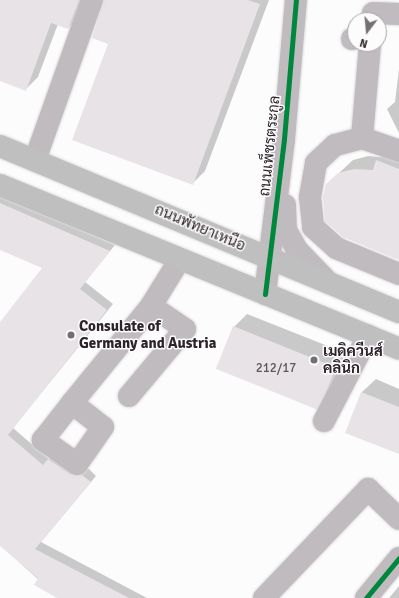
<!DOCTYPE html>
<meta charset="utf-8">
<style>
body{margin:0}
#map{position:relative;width:399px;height:598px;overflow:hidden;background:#fcfcfc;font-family:Signika,Sarabun,sans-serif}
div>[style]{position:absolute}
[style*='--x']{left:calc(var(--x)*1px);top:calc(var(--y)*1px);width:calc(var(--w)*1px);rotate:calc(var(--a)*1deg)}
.shadow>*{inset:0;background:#0003}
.building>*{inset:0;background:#e8e3e7;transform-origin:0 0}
.roads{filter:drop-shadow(0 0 1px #dbd9db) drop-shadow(0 0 1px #dbd9db)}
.minor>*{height:22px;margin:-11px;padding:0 11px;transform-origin:11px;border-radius:11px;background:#bfbbbe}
.major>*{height:22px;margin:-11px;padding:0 11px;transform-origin:11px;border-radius:11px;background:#c0bfc0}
.cycleway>*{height:5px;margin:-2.5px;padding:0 2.5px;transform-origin:2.5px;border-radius:2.5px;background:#00873e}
.dots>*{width:11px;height:11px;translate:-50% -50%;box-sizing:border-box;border:2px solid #fcfcfc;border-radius:50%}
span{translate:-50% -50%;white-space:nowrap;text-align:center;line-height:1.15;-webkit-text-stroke:3px #fcfcfc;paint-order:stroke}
.number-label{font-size:13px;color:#5f565d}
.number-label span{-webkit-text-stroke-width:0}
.street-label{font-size:15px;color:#2d232b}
.poi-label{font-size:15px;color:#2d232b;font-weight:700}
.left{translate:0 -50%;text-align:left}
.north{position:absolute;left:347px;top:12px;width:40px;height:40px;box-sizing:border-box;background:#fcfcfc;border:1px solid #a9a5a8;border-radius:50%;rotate:196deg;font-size:11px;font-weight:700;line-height:16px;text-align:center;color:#2d232b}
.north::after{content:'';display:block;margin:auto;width:14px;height:18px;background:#756f74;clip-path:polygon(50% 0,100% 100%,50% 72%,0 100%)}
</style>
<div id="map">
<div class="shadow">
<div style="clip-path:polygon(0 0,87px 0,81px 15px,68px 28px,58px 24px,38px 77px,25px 90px,0 80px)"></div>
<div style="clip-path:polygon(104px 0,269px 0,205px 171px,192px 184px,109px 44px)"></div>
<div style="clip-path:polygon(399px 69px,399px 133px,387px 109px,395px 102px)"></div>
<div style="clip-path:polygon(390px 147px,399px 151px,399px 259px,327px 184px,353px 160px,368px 156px,380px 157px)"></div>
<div style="clip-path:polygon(0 195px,115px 245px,85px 282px,113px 304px,13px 428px,49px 459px,55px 453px,76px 468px,89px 469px,96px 476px,41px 542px,147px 598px,59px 598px,0 545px,0 324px,43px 268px,0 249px)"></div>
<div style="clip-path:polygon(247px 314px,348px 354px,329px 395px,316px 408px,234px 327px)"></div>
<div style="clip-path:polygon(376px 379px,399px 389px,399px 453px,346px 432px,362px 392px)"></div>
<div style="clip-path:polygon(399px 586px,399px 598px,389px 598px)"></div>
</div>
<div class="building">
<div style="clip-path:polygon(0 0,79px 0,68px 29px,51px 23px,26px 91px,0 81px)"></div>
<div style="clip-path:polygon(104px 0,248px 0,260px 4px,193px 185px,72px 140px,108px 44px,92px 38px)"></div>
<div style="clip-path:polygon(376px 160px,399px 169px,399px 260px,343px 237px,325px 221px,323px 197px,326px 184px,338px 173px,354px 169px,373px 170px)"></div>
<div style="clip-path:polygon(0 203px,110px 251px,80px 289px,107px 310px,8px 435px,43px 465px,48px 459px,70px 474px,82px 475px,91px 482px,35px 549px,129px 598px,57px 598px,34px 585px,38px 578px,0 546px,0 322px,42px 268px,0 250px)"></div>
<div style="left:233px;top:326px;width:111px;height:46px;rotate:22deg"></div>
<div style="clip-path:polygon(361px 392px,399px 407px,399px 454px,345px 433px)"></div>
</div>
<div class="roads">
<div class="minor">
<div style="--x:373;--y:13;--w:26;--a:2"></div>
<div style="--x:352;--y:39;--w:3;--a:-18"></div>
<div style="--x:370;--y:44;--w:94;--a:94.9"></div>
<div style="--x:362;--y:138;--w:39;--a:19"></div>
<div style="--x:362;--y:138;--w:28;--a:165"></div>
<div style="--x:335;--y:145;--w:26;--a:137"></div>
<div style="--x:316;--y:163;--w:35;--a:100"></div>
<div style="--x:310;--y:197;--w:30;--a:84"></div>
<div style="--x:313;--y:227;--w:31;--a:42"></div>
<div style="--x:336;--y:248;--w:68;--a:22.4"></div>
<div style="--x:35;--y:160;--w:170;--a:-70.4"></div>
<div style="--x:285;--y:205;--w:25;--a:88"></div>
<div style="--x:286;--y:230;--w:23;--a:61"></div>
<div style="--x:297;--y:250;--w:45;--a:45.9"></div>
<div style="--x:265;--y:294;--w:156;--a:-83"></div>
<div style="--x:284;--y:139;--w:140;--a:-85.1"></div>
<div style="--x:129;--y:396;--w:87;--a:-50.1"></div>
<div style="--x:185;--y:329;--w:41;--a:-145.9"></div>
<div style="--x:72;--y:403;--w:39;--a:38"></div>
<div style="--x:103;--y:427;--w:45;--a:125.1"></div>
<div style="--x:77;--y:464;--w:42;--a:-144.8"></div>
<div style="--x:43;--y:440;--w:47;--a:-51.9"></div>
<div style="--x:72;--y:403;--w:125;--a:-50.8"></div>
<div style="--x:151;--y:306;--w:55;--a:-58.3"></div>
<div style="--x:324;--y:421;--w:96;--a:-62.6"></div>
<div style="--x:264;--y:598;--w:151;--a:-46.3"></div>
<div style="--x:368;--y:489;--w:43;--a:44.1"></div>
<div style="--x:366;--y:598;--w:52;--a:-50.5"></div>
</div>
<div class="major">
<div style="--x:0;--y:146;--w:432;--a:22.6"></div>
<div style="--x:0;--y:185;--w:431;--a:22.3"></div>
</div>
</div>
<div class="cycleway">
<div style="--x:265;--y:294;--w:156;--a:-83"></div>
<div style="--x:284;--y:139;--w:140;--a:-85.1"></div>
<div style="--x:366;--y:598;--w:52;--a:-50.5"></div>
</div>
<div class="dots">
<div style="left:71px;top:335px;background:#756f74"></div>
<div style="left:314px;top:360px;background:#756f74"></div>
</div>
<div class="number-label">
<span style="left:276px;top:368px">212/17</span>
</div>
<div class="street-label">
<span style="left:270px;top:146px;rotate:-84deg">ถนนเพ็ชรตระกูล</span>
<span style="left:200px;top:228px;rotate:23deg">ถนนพัทยาเหนือ</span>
</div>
<div class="poi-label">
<span class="left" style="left:79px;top:335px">Consulate of<br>Germany and Austria</span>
<span class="left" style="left:323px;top:360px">เมดิควีนส์<br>คลินิก</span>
</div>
<div class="north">N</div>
</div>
